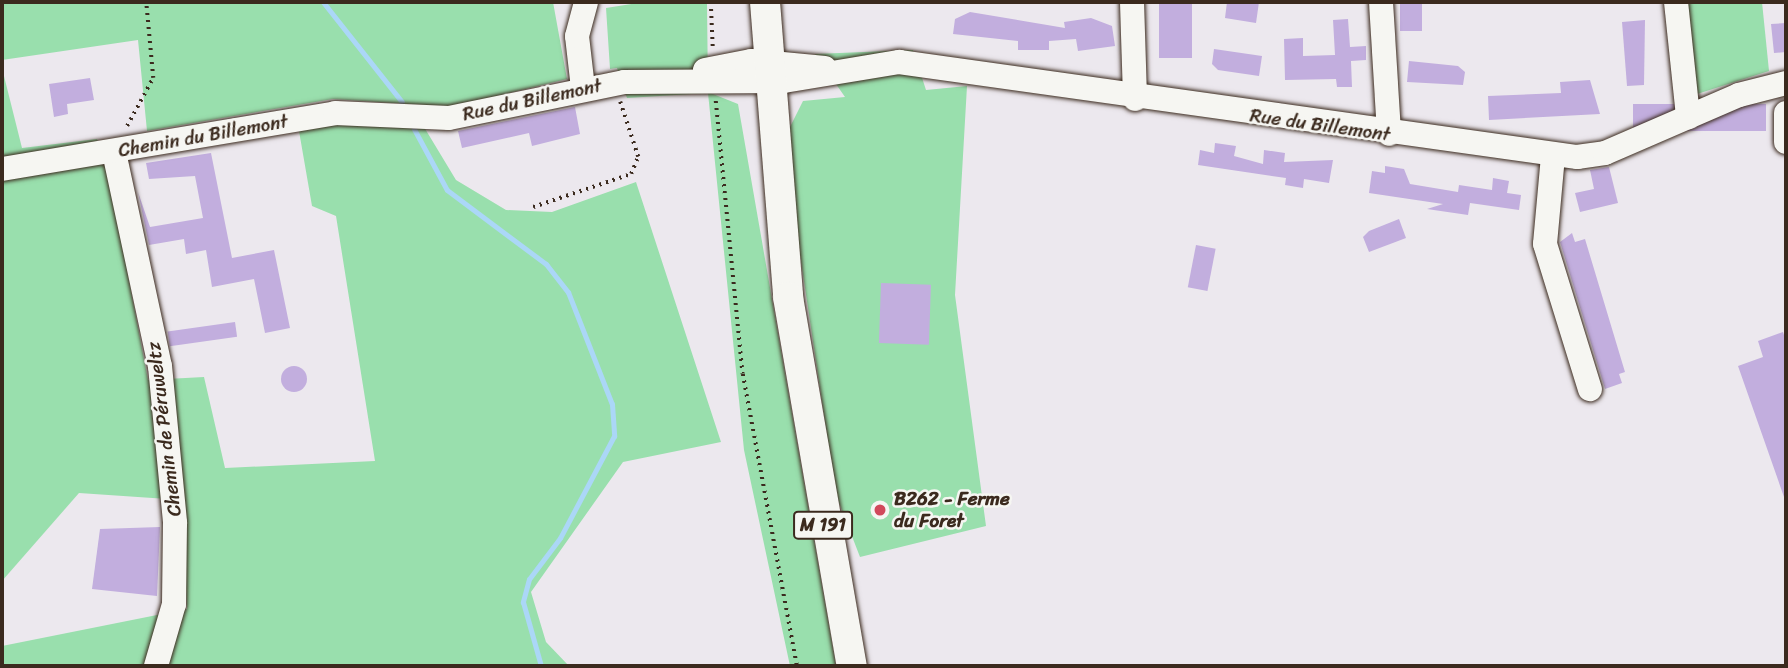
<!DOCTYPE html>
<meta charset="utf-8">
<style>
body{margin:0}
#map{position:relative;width:1788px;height:668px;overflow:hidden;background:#ece8ee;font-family:Sriracha,sans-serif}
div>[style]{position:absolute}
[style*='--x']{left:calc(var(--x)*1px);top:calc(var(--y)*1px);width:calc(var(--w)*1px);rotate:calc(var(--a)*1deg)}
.green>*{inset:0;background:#99dfad}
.stream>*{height:5px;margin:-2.5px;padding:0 2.5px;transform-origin:2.5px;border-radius:2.5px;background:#abd7f7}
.building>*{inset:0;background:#c2aede;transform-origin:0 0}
.round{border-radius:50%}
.path>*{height:3.5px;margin-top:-1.75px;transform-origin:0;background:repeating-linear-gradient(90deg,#3b2a1e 0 2px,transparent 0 7px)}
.roads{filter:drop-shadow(0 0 2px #3b2a1e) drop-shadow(0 0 2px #3b2a1e)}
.minor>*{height:24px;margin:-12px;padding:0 12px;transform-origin:12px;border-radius:12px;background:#f6f6f2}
.major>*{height:30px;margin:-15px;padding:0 15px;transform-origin:15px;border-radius:15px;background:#f6f6f2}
.dots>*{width:19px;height:19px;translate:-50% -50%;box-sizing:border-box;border:4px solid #f6f6f2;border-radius:50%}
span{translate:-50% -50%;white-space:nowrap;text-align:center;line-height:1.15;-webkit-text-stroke:5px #f6f6f2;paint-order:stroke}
.shield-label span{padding:2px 5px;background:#f6f6f2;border:2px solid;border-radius:5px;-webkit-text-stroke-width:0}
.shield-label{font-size:18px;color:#3b2a1e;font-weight:700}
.street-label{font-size:19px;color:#3b2a1e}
.poi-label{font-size:19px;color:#3b2a1e;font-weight:700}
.left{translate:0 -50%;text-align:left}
.frame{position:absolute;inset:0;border:4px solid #3b2a1e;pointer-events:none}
</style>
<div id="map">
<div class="green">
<div style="clip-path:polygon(2px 2px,553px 2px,567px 79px,452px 107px,333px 99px,147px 131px,138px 40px,2px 60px)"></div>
<div style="clip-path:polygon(644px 2px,707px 2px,708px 92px,738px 104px,836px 666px,790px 666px,744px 450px,708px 93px,627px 98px,617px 68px,610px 69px,606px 8px)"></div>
<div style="clip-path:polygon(1684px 2px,1762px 2px,1769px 71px,1694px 95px)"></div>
<div style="clip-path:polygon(913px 50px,926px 90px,967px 86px,955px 295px,986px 526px,860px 557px,836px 495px,783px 141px,803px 101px,845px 97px,815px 54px)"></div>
<div style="clip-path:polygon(2px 68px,22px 148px,97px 139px,107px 165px,148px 380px,204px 377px,225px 468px,375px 461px,336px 216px,312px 206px,299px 131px,340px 119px,424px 127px,456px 180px,506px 210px,552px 212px,636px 182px,721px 442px,623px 462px,531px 592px,546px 642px,569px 666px,2px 666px,2px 646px,187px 609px,182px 500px,79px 493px,2px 581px)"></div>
</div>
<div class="stream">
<div style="--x:323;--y:2;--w:127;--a:51.7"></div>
<div style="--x:414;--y:129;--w:69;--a:61.6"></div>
<div style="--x:447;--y:190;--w:124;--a:36.8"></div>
<div style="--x:546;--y:264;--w:36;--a:52"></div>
<div style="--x:568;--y:292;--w:120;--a:68.6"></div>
<div style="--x:612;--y:404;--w:32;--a:86"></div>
<div style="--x:614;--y:436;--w:115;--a:117.9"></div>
<div style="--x:560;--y:538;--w:51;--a:127.1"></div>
<div style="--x:529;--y:579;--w:24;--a:105"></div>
<div style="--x:523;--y:602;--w:66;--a:74.3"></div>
</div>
<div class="building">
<div style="left:1159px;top:2px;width:33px;height:56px"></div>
<div style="clip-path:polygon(1227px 2px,1259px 2px,1256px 23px,1225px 18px)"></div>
<div style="left:1400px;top:2px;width:22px;height:29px"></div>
<div style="clip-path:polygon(970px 12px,1065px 28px,1064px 22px,1091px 18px,1112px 26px,1115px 46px,1078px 51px,1076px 39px,1049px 41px,1049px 50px,1018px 50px,1018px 41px,953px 34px,955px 19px)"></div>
<div style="clip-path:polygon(1348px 19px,1350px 47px,1366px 46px,1366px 60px,1351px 61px,1352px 87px,1337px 87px,1336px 79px,1285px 80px,1284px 39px,1303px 38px,1303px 56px,1335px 55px,1333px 20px)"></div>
<div style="clip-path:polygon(1645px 20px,1644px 85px,1627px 86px,1622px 22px)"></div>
<div style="clip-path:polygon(1786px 23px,1786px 52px,1774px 53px,1771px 24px)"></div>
<div style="clip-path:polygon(1214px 49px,1262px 56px,1259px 76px,1218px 70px,1212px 64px)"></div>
<div style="clip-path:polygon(1409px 61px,1458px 66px,1465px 72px,1463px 85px,1407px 82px)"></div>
<div style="clip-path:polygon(90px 78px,94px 100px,67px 104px,68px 114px,54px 117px,49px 84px)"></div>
<div style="clip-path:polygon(1590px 80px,1600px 114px,1489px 120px,1488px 96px,1561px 93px,1560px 82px)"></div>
<div style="left:1766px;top:104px;width:27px;height:133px;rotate:90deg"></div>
<div style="clip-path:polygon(575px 107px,580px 134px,532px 146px,529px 133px,462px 148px,458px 131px)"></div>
<div style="clip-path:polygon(1215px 143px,1236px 146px,1234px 156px,1263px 164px,1264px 150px,1285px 153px,1284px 162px,1333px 160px,1329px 183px,1304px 179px,1303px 188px,1285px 185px,1286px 178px,1198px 165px,1200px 150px,1214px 153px)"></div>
<div style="clip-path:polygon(211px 153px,232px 258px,274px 250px,290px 328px,265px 333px,254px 279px,212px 287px,206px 250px,186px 254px,184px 239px,149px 245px,138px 192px,150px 227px,203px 218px,195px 176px,149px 179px,146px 163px)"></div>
<div style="clip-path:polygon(1385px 166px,1404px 169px,1410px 184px,1458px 192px,1459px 185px,1492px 190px,1493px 178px,1509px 181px,1507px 193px,1521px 195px,1519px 210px,1470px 203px,1468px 215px,1427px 209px,1443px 204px,1369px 193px,1372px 171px,1385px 173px)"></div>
<div style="clip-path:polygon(1609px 167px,1618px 203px,1580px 212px,1575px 193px,1594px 189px,1590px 170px)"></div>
<div style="clip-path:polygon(1399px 219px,1406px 238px,1369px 252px,1363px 237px,1369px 231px)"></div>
<div style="clip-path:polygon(1572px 233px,1575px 242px,1585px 239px,1625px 372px,1619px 374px,1622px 383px,1605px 389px,1560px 242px)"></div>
<div style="left:1196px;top:245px;width:20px;height:43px;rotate:11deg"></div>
<div style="left:881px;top:283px;width:50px;height:60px;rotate:2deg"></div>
<div style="left:235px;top:322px;width:15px;height:68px;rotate:82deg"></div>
<div style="clip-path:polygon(1783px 332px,1786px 341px,1784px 497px,1738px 366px,1763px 357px,1758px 341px)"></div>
<div class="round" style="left:281px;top:366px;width:26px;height:26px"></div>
<div style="clip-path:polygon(160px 527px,157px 596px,92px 589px,100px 529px)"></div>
</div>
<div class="path">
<div style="--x:711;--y:2;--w:46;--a:87.5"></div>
<div style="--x:716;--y:101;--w:274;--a:84.4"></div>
<div style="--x:743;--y:374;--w:297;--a:79.5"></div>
<div style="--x:127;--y:126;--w:55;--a:-61.6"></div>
<div style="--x:153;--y:78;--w:76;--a:-95.3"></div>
<div style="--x:533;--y:207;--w:103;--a:-18.6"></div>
<div style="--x:631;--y:174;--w:18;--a:-68"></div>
<div style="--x:638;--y:157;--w:58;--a:-108.1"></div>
</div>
<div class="roads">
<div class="minor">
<div style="--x:1132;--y:2;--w:97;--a:88.2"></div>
<div style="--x:1381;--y:2;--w:132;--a:86.5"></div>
<div style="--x:1676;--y:2;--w:116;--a:84"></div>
<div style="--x:705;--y:70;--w:47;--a:-11.1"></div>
<div style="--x:751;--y:61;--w:74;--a:5.4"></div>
<div style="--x:583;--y:88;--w:52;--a:-96.6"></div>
<div style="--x:577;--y:36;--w:35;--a:-75"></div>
<div style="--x:1786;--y:113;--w:29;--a:90"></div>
<div style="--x:114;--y:152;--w:219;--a:77.9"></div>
<div style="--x:160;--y:366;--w:158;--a:84.5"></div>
<div style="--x:175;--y:523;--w:81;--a:90.7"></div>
<div style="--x:174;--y:604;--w:65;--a:106.2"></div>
<div style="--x:1553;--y:156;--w:88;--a:95.2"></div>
<div style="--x:1545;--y:244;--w:152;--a:72.8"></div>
<div style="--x:2;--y:169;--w:338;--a:-9.5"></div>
<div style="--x:335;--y:113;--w:114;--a:2.5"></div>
<div style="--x:449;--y:118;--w:179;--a:-11.6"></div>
<div style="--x:624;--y:82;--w:160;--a:-0.4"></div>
<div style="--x:784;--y:81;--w:117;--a:-9.4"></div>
<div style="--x:899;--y:62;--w:685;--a:7.98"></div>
<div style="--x:1577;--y:157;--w:28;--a:-8"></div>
<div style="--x:1605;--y:153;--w:146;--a:-23.4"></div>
<div style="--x:1739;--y:95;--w:49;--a:-14.3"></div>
</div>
<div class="major">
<div style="--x:765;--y:2;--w:296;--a:85.5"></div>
<div style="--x:788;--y:297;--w:375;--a:80.2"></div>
</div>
</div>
<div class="dots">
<div style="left:880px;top:510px;background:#d1495b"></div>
</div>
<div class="shield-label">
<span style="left:823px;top:525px">M 191</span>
</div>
<div class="street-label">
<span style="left:532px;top:100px;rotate:-12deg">Rue du Billemont</span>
<span style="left:1320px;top:125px;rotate:8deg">Rue du Billemont</span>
<span style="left:203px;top:136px;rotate:-10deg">Chemin du Billemont</span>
<span style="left:164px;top:429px;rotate:-97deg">Chemin de Péruweltz</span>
</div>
<div class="poi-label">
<span class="left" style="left:894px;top:510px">B262 - Ferme<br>du Foret</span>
</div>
<div class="frame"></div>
</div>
